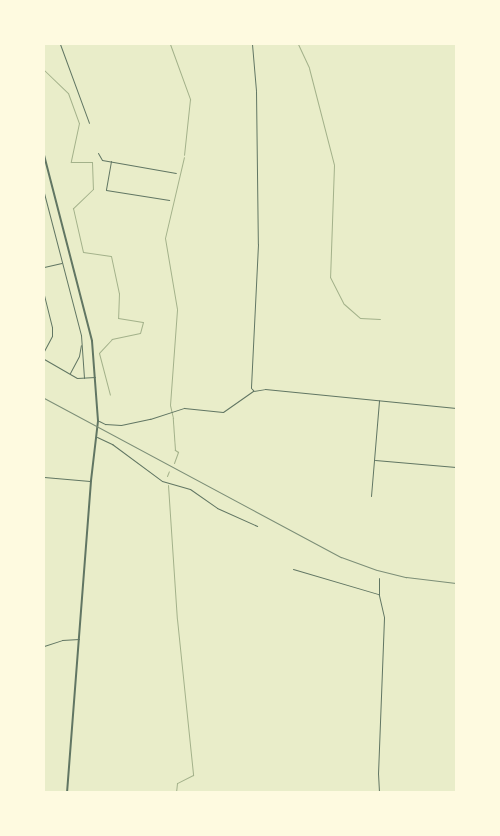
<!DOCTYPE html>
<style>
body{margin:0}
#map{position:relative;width:500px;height:836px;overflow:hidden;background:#e9edc9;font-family:"DM Sans",sans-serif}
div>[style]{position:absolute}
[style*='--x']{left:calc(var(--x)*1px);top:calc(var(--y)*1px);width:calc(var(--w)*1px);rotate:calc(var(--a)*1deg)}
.stream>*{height:1px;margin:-0.5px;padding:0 0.5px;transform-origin:0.5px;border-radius:0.5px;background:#a3b18a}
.minor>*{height:1px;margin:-0.5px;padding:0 0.5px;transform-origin:0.5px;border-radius:0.5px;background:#617663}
.tertiary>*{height:2px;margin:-1px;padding:0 1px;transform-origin:1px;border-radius:1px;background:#617663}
.rail>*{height:1px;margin:-0.5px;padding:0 0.5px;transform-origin:0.5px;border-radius:0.5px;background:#7c8e77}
span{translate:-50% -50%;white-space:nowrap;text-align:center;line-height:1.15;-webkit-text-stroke:5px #fefae0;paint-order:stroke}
.frame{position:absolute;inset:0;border:45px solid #fefae0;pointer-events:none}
</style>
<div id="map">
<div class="stream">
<div style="--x:170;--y:44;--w:59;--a:70"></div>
<div style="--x:190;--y:99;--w:56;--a:96.1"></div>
<div style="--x:298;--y:44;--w:26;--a:65"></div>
<div style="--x:309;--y:68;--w:100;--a:75.5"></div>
<div style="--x:334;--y:165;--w:112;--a:92"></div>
<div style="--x:330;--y:277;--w:30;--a:63"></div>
<div style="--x:344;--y:304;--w:21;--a:41"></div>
<div style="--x:360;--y:318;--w:20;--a:3"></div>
<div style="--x:44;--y:70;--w:33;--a:44"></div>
<div style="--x:68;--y:93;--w:32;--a:70"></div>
<div style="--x:79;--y:123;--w:40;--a:102"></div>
<div style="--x:71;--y:162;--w:21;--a:0"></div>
<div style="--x:92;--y:162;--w:27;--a:88"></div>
<div style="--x:93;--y:189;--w:28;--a:136"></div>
<div style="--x:73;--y:208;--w:45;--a:77.2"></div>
<div style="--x:83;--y:252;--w:28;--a:8"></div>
<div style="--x:111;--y:256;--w:38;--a:78"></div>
<div style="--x:119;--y:293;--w:25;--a:92"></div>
<div style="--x:118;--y:318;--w:25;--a:9"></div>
<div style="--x:143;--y:322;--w:11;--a:105"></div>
<div style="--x:140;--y:333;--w:29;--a:168"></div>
<div style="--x:112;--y:339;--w:19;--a:133"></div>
<div style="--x:99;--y:353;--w:43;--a:75.3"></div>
<div style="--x:174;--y:463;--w:12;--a:-70"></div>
<div style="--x:178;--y:452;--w:4;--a:-146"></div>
<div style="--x:175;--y:450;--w:32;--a:-94"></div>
<div style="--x:173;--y:418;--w:13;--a:-103"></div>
<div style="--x:170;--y:405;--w:96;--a:-85.8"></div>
<div style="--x:177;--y:309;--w:72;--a:-99.6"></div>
<div style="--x:165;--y:238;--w:83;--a:-76.8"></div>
<div style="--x:167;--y:476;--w:5;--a:-68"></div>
<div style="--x:168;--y:485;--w:134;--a:86.2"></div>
<div style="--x:177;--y:619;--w:157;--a:84.1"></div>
<div style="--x:193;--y:775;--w:18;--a:153"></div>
<div style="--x:177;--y:783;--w:9;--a:96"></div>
</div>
<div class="minor">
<div style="--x:60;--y:44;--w:84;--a:69.8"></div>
<div style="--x:252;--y:44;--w:47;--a:85.1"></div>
<div style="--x:256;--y:91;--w:153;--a:89.3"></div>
<div style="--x:258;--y:244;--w:144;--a:92.8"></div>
<div style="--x:251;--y:388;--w:3;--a:45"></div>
<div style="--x:98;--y:153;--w:8;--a:60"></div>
<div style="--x:102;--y:160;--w:75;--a:10"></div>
<div style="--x:111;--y:161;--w:29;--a:100"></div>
<div style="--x:106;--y:190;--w:64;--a:9"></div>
<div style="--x:44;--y:193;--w:147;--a:75.4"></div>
<div style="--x:81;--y:335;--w:43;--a:86"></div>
<div style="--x:44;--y:267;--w:18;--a:-13"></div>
<div style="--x:44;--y:295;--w:33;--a:76"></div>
<div style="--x:52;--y:327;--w:9;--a:90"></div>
<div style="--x:52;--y:336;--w:17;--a:118"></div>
<div style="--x:44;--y:359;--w:38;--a:30"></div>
<div style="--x:77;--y:378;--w:18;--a:-3"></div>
<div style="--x:70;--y:373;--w:19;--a:-62"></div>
<div style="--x:79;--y:356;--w:11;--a:-80"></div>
<div style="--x:99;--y:421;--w:7;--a:27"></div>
<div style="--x:105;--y:424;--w:16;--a:4"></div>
<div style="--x:121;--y:425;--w:30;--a:-12"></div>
<div style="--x:150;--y:419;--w:36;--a:-18"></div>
<div style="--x:184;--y:408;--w:39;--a:6"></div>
<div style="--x:223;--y:412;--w:37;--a:-35"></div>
<div style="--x:253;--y:391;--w:12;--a:-9"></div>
<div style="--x:265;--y:389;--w:192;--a:5.7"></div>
<div style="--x:97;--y:437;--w:17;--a:25"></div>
<div style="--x:112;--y:444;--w:62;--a:36.5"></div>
<div style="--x:162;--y:481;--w:29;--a:16"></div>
<div style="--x:190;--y:489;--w:33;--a:35"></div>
<div style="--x:217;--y:508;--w:44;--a:24.2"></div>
<div style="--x:375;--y:460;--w:81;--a:4.9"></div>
<div style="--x:44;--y:477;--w:46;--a:5"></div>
<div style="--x:371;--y:496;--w:96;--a:-85.2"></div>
<div style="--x:293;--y:569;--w:89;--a:16.4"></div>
<div style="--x:44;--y:646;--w:19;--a:-18"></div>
<div style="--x:62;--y:640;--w:17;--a:-3"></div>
<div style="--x:379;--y:792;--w:18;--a:-93"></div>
<div style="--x:378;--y:774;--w:157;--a:-87.8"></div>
<div style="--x:384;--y:617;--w:23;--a:-103"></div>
<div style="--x:379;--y:595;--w:17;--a:-90"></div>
</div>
<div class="tertiary">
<div style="--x:44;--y:155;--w:192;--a:75.5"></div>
<div style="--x:92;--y:341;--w:80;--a:85.7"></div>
<div style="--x:98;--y:421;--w:60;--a:96.7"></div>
<div style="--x:91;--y:481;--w:312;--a:94.4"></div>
</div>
<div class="rail">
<div style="--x:44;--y:398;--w:337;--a:28.2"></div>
<div style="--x:341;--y:557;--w:38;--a:20"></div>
<div style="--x:377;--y:570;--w:30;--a:14"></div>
<div style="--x:406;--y:577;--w:50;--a:6.8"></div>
</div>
<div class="frame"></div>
</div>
